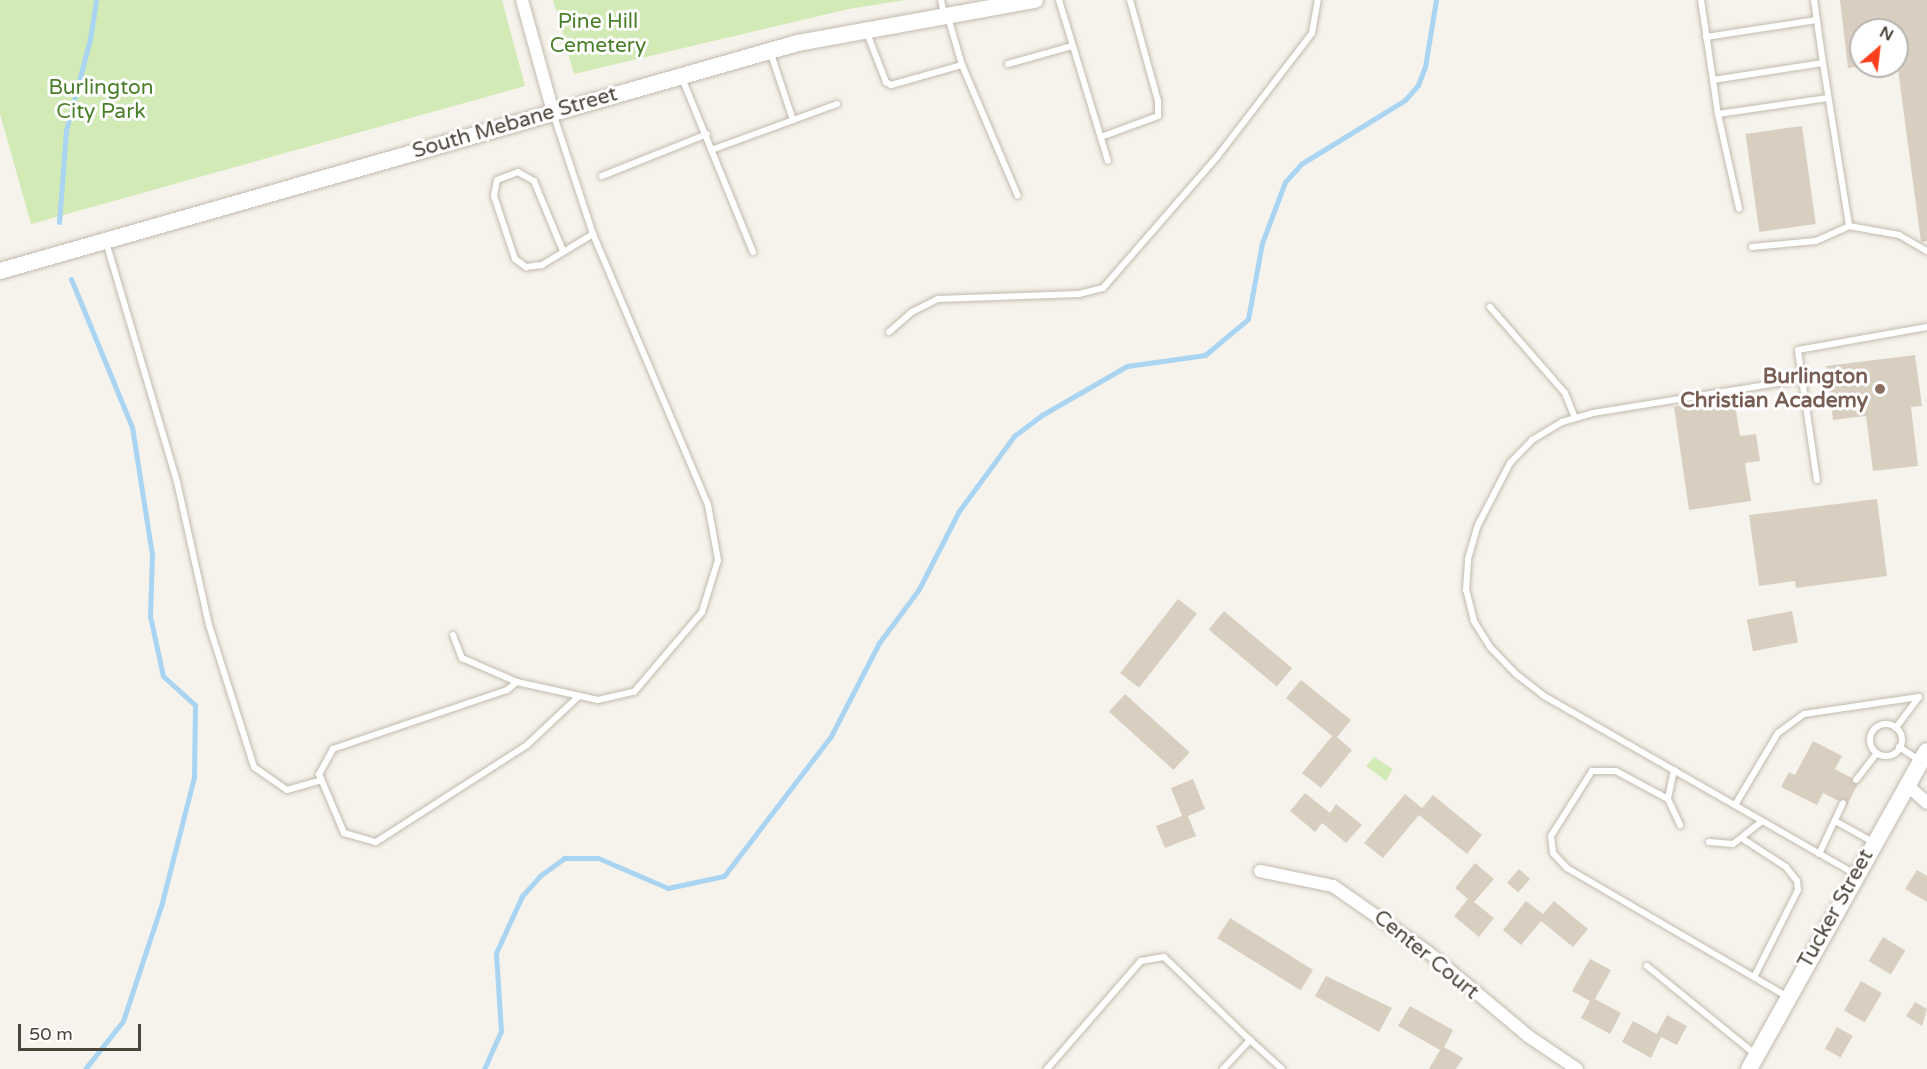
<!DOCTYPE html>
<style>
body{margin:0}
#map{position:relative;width:1927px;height:1069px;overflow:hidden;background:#f6f3ec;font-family:"Varela Round",sans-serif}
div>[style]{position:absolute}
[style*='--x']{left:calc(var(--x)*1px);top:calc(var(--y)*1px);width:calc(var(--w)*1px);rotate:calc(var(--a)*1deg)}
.green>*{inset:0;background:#d2eab5}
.stream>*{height:5px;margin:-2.5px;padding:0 2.5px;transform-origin:2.5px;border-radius:2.5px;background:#a9d4f2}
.building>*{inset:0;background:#d8cfc1;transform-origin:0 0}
.roads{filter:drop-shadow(0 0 2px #c2bbae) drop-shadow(0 0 2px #c2bbae)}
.service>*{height:6px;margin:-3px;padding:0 3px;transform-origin:3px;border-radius:3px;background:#fff}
.service>.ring{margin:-3px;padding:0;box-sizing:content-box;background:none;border:6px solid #fff;border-radius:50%}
.minor>*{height:12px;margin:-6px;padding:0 6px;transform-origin:6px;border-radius:6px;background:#fff}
.tertiary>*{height:16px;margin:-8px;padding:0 8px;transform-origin:8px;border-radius:8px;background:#fff}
.dots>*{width:16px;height:16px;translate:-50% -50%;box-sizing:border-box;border:3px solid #fff;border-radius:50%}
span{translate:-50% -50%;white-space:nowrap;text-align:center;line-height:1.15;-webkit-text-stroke:6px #fff;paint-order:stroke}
.park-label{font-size:21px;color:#4a7f2a}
.street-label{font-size:21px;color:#4b4439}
.education-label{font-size:21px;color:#785e54;font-weight:700}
.right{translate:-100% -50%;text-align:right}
.north{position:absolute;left:1849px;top:18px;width:60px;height:60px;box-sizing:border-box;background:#fff;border:2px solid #b7b4b0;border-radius:50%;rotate:28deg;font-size:16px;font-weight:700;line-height:24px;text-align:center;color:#4b4439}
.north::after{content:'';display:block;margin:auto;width:21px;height:27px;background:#fc3f1d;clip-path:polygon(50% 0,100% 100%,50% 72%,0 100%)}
.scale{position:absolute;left:18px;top:1024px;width:123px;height:27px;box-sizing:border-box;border:3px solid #4b4439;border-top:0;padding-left:8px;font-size:18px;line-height:21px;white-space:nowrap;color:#4b4439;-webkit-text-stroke:4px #fff;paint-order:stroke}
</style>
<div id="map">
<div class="green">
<div style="clip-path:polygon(0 0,502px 0,525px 86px,31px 224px,0 114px)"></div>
<div style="clip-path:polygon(553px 0,905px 0,849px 9px,574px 74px)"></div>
<div style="clip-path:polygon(1374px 757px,1393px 769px,1386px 781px,1366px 766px)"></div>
</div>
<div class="stream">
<div style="--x:59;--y:222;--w:92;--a:-85.6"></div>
<div style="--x:66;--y:130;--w:94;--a:-75.2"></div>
<div style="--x:90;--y:39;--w:39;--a:-81"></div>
<div style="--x:71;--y:279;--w:160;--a:67.6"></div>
<div style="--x:132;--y:427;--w:130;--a:81.1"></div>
<div style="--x:152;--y:555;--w:61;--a:91.9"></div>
<div style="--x:150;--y:616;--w:61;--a:77.8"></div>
<div style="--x:163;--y:676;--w:43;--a:42.2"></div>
<div style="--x:195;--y:705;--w:72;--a:90.8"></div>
<div style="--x:194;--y:777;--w:130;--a:104.3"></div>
<div style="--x:162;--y:903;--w:124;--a:108.3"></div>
<div style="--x:123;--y:1021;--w:61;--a:128.4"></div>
<div style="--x:484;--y:1069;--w:42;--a:-65.9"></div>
<div style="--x:501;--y:1031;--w:78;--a:-93.7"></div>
<div style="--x:496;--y:953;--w:63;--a:-65.5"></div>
<div style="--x:522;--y:896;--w:28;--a:-48"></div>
<div style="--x:541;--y:875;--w:29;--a:-36"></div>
<div style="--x:564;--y:858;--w:34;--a:0"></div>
<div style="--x:598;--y:858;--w:76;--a:23.2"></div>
<div style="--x:668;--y:888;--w:57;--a:-12.1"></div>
<div style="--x:724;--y:876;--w:176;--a:-52.6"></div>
<div style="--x:831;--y:736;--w:105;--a:-62.7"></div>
<div style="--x:879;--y:643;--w:67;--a:-53.5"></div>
<div style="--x:919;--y:589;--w:88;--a:-62.9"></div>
<div style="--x:959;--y:511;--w:93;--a:-53.7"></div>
<div style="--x:1014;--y:436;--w:35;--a:-37"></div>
<div style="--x:1042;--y:415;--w:98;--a:-30"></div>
<div style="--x:1127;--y:366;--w:79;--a:-8"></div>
<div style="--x:1205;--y:355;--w:56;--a:-39.9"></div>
<div style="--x:1248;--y:319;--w:77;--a:-79.6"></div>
<div style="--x:1262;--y:243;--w:65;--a:-69.3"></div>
<div style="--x:1285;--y:182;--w:24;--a:-48"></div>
<div style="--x:1301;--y:164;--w:122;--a:-31.6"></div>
<div style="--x:1405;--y:100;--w:20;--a:-49"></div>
<div style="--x:1418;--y:85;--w:19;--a:-69"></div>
<div style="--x:1425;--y:67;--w:68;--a:-80.7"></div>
</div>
<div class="building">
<div style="clip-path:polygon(1840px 0,1927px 0,1927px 241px,1921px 242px,1897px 62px,1897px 30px,1861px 30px,1861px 66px,1848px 68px)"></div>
<div style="left:1802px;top:126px;width:99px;height:57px;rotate:82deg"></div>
<div style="clip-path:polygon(1915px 355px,1922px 406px,1911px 407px,1918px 466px,1873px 471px,1866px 416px,1833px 420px,1826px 366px)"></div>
<div style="clip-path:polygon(1734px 398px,1740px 436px,1756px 434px,1760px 461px,1745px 463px,1751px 501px,1689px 510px,1674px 407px)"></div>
<div style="clip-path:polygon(1877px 499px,1887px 576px,1796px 588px,1795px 581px,1759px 586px,1749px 515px)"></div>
<div style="left:1178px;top:599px;width:24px;height:94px;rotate:38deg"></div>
<div style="left:1224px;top:611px;width:89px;height:24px;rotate:40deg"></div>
<div style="left:1792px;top:611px;width:32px;height:46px;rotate:79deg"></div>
<div style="clip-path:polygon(1301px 680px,1351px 720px,1337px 737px,1352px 750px,1321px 788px,1302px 773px,1332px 736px,1286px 698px)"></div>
<div style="left:1125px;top:694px;width:87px;height:24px;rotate:42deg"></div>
<div style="clip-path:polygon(1813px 741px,1842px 756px,1835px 769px,1859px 782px,1847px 805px,1823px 793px,1817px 805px,1781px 787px,1789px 772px,1795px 775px)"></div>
<div style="clip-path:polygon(1193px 779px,1205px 809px,1188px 816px,1196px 836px,1165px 848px,1156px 826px,1182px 816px,1171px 788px)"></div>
<div style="clip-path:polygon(1305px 793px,1330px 813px,1336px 804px,1362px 825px,1346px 843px,1322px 823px,1315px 832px,1290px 811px)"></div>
<div style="clip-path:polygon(1405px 794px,1422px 808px,1433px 795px,1482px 835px,1467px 854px,1419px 815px,1383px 858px,1364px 843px)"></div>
<div style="clip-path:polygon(1475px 863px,1494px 879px,1474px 902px,1494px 918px,1479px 937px,1454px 916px,1468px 899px,1455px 888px)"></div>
<div style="left:1519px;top:869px;width:15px;height:18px;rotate:42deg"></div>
<div style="clip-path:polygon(1917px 870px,1927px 876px,1927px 902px,1905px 889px)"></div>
<div style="clip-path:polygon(1526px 901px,1543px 914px,1554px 901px,1588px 929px,1573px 947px,1541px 921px,1521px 945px,1503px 930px)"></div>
<div style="left:1230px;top:918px;width:98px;height:24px;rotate:32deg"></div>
<div style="left:1883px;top:937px;width:26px;height:28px;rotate:31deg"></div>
<div style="clip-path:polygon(1590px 959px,1611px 970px,1595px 999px,1621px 1013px,1610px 1034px,1581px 1018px,1590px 1001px,1572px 991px)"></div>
<div style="clip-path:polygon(1326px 976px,1392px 1008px,1379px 1032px,1315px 996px)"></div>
<div style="left:1861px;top:981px;width:24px;height:34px;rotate:30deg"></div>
<div style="clip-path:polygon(1915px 1002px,1927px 1009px,1922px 1026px,1906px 1016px)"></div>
<div style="clip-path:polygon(1410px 1006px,1453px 1030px,1444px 1047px,1463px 1058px,1456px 1069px,1429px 1069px,1440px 1050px,1398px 1026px)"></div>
<div style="clip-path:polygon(1667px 1015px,1687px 1026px,1677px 1045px,1661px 1037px,1651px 1058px,1622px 1042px,1633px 1021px,1657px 1034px)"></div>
<div style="left:1837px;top:1027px;width:18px;height:25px;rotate:29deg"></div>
</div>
<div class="roads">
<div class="service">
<div style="--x:941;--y:0;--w:14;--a:78"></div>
<div style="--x:1059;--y:0;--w:168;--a:73.1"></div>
<div style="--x:1701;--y:0;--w:81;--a:81.5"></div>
<div style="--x:1713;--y:80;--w:111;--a:-8.8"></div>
<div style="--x:1823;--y:63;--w:165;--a:80.9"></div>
<div style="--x:1849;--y:226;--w:51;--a:10.2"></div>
<div style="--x:1899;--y:235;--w:32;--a:30"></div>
<div style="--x:1814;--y:0;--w:64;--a:81.9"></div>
<div style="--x:867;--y:33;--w:53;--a:68.8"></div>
<div style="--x:886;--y:82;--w:6;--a:31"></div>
<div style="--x:891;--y:85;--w:74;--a:-15.7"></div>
<div style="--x:962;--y:65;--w:50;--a:-106.3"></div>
<div style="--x:1706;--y:37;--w:112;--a:-8.7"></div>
<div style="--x:771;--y:54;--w:70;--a:71.6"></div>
<div style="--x:1008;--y:64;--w:66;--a:-15.7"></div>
<div style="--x:962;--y:65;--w:142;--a:66.9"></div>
<div style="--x:682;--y:78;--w:188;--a:67.8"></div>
<div style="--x:1713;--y:80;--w:34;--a:82"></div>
<div style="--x:1718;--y:114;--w:111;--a:-8.3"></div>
<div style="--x:1718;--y:114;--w:97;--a:77.5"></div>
<div style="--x:1101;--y:137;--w:61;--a:-20.2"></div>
<div style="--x:1158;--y:116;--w:15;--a:-90"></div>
<div style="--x:1158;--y:101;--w:105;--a:-105.5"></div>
<div style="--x:714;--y:149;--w:131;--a:-20.1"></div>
<div style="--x:602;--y:176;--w:113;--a:-21.8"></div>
<div style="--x:106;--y:242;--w:250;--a:73.5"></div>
<div style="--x:177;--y:482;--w:147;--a:77.4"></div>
<div style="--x:209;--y:625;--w:149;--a:72.4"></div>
<div style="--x:254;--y:767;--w:40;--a:34.9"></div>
<div style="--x:287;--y:790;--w:36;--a:-16"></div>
<div style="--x:1752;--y:247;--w:64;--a:-5.4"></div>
<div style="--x:1816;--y:241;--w:36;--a:-24"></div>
<div style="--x:563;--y:251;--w:76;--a:-112.5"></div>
<div style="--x:534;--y:181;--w:18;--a:-151"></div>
<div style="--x:518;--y:172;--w:22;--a:159"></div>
<div style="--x:497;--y:180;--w:16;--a:101"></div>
<div style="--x:494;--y:196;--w:66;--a:71.6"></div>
<div style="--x:515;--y:259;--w:14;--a:36"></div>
<div style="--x:526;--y:267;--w:16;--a:-7"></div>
<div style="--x:542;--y:265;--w:60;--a:-31.3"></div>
<div style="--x:1490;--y:307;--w:114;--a:48.9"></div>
<div style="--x:1565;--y:393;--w:27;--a:68"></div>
<div style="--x:889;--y:332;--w:30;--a:-41"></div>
<div style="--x:912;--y:312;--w:29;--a:-27"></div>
<div style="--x:938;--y:299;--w:141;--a:-2"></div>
<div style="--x:1079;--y:294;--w:25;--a:-14"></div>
<div style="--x:1103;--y:288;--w:174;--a:-49"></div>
<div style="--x:1217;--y:157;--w:156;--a:-52.5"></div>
<div style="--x:1312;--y:33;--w:34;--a:-80"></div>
<div style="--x:1802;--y:379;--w:102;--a:81.6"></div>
<div style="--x:453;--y:635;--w:25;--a:69"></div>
<div style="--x:462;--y:658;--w:60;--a:23.6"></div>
<div style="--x:517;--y:682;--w:83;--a:12.5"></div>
<div style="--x:598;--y:700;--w:37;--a:-13"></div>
<div style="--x:634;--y:692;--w:105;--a:-49.6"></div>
<div style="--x:702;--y:612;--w:54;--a:-72.9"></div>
<div style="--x:718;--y:560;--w:56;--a:-100.3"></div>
<div style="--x:708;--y:505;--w:294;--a:-113"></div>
<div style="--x:593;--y:234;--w:124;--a:-108.3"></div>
<div style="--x:517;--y:682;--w:13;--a:141"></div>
<div style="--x:507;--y:690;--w:184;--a:161.3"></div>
<div style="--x:333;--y:749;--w:29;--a:119"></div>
<div style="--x:319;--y:774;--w:64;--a:67"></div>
<div style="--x:344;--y:833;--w:33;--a:16"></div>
<div style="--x:376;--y:842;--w:179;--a:-32.7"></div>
<div style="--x:527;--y:745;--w:71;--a:-43.3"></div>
<div class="ring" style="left:1870px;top:724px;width:26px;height:26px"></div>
<div style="--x:1899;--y:747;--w:24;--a:33"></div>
<div style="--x:1674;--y:770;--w:30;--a:102"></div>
<div style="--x:1668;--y:799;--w:29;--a:65"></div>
<div style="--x:1856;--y:780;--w:34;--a:-52"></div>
<div style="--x:1668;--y:799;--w:59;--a:-151.7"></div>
<div style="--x:1616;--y:771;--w:24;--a:180"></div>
<div style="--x:1592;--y:771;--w:77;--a:122.2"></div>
<div style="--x:1551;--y:836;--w:17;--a:83"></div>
<div style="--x:1553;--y:853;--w:21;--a:47"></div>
<div style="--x:1567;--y:868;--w:256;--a:30.3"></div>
<div style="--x:1735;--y:805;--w:84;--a:-59.2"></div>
<div style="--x:1778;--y:733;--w:32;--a:-36"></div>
<div style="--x:1804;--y:714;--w:116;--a:-8.4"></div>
<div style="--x:1919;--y:697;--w:39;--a:127"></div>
<div style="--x:1837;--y:822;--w:41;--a:29.1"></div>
<div style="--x:1743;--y:839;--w:51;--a:33.1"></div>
<div style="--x:1786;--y:867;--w:18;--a:52"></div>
<div style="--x:1797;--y:881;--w:9;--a:84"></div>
<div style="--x:1798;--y:890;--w:97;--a:116.8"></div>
<div style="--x:1709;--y:842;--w:24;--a:5"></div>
<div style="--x:1733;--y:844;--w:37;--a:-38"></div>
<div style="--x:1819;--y:854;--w:56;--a:-64.8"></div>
<div style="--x:1855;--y:874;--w:360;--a:-150.2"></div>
<div style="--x:1543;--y:695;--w:34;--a:-142"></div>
<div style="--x:1516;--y:674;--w:37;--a:-134"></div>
<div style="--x:1490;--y:647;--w:31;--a:-122"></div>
<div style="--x:1474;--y:621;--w:32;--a:-104"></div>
<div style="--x:1466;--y:590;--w:31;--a:-86"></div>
<div style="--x:1468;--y:559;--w:35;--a:-74"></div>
<div style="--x:1478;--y:525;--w:70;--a:-62.7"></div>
<div style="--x:1510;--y:463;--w:32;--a:-46"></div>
<div style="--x:1532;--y:440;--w:35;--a:-31"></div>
<div style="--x:1562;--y:422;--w:32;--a:-16"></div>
<div style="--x:1593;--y:413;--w:212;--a:-9.2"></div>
<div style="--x:1802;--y:379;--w:29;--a:-98"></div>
<div style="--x:1798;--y:350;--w:131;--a:-10.1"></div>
<div style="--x:1647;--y:966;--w:141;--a:39.2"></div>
<div style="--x:1047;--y:1069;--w:143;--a:-49"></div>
<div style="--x:1141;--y:961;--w:23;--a:-10"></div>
<div style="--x:1164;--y:957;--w:120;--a:44"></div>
<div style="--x:1223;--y:1069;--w:40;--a:-47"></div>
<div style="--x:1250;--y:1040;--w:43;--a:42.2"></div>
</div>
<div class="minor">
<div style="--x:522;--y:0;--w:116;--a:74.5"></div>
<div style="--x:1906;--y:784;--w:28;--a:42"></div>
<div style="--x:1260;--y:871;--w:75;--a:11.6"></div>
<div style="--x:1333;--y:886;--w:116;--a:34.8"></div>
<div style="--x:1428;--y:952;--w:131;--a:40"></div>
<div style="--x:1528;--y:1036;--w:59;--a:34"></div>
</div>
<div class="tertiary">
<div style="--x:0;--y:271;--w:830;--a:-15.95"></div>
<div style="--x:798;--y:43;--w:241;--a:-10.3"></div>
<div style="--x:1749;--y:1069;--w:364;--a:-60.8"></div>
</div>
</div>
<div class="dots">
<div style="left:1880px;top:389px;background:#8d6e63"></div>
</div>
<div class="park-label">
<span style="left:598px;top:34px">Pine Hill<br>Cemetery</span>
<span style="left:101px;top:100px">Burlington<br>City Park</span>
</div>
<div class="street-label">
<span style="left:515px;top:123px;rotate:-16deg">South Mebane Street</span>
<span style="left:1836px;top:909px;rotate:-61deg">Tucker Street</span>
<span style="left:1426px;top:955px;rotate:39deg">Center Court</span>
</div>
<div class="education-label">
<span class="right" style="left:1868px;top:389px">Burlington<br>Christian Academy</span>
</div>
<div class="north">N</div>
<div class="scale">50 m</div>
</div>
